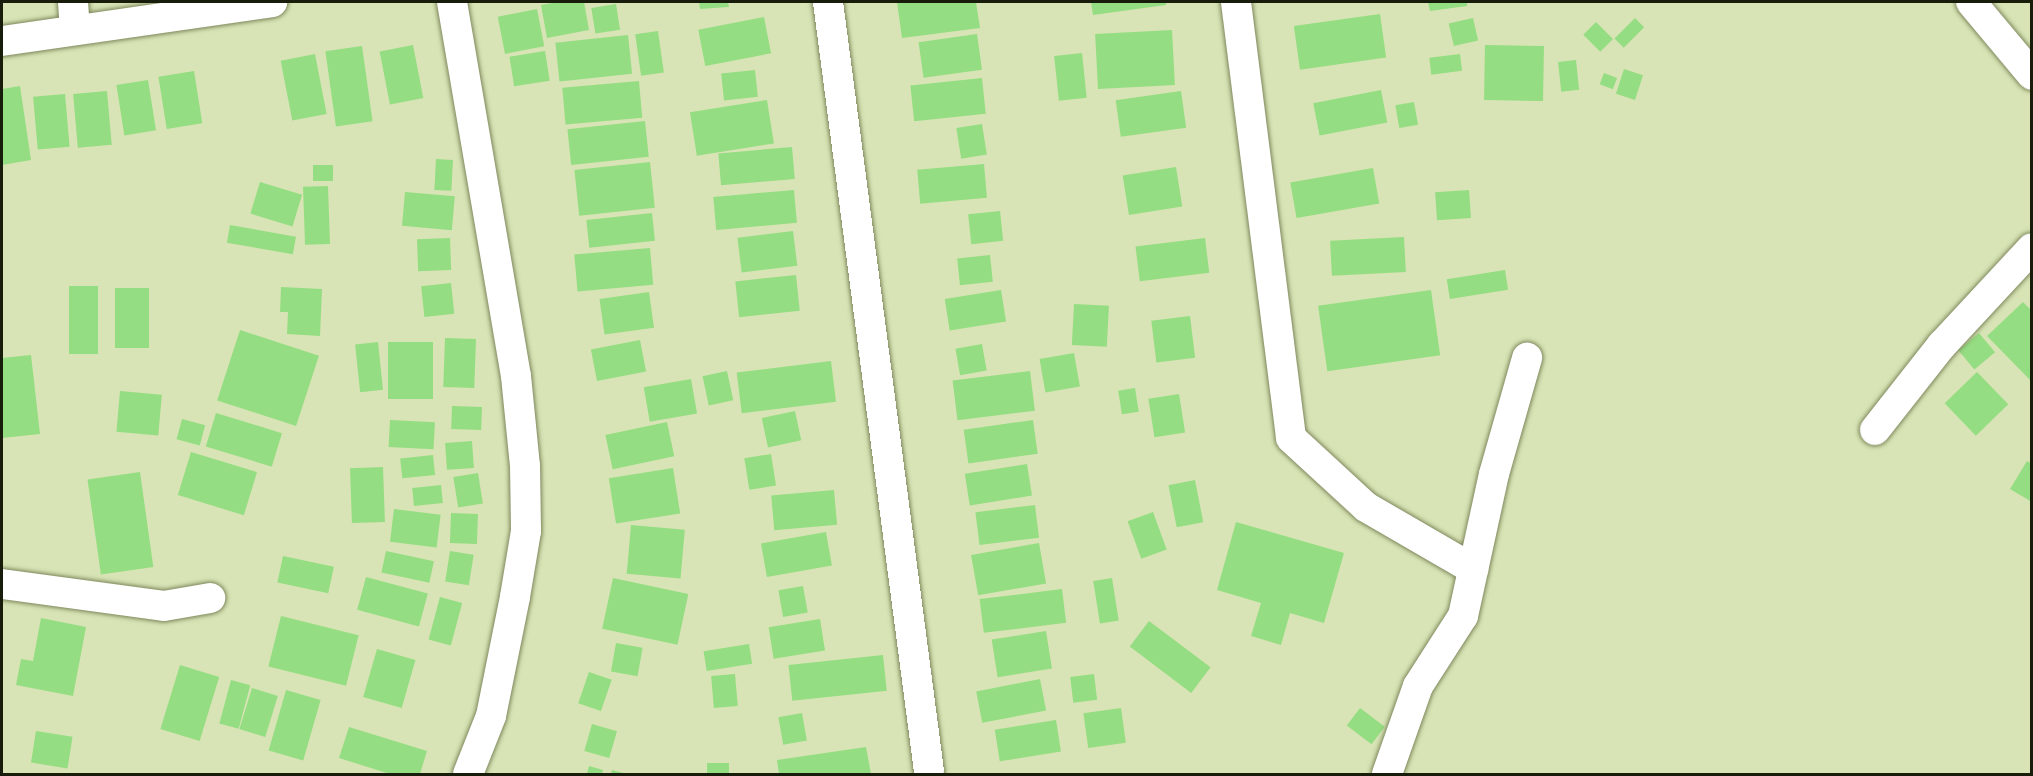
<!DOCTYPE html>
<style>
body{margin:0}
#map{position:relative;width:2033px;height:776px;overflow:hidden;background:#d8e4b5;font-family:"Nunito Sans",sans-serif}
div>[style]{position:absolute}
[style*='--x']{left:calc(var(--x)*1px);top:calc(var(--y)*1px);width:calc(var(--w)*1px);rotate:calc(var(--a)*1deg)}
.building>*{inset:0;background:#95dd82;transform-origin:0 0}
.roads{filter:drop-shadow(0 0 2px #7e885d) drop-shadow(0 0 2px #7e885d)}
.minor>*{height:30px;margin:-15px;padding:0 15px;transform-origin:15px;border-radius:15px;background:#fff}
span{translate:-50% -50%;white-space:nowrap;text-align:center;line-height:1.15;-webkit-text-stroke:5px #fdfffa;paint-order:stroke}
.frame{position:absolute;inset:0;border:3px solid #181c0b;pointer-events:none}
</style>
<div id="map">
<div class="building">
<div style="clip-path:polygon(558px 2px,584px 2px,589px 30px,547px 38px,541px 5px)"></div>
<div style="clip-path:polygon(699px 2px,728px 2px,729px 7px,700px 9px)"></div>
<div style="clip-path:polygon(897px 2px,976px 2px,980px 28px,902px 38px)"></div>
<div style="clip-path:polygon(1091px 2px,1166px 2px,1166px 5px,1093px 15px)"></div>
<div style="clip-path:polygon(1428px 2px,1467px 2px,1467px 6px,1430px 11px)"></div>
<div style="left:616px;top:4px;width:26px;height:25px;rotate:81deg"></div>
<div style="left:537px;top:9px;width:38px;height:40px;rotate:79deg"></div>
<div style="left:1380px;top:14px;width:44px;height:87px;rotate:82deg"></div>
<div style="left:764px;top:17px;width:37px;height:67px;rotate:79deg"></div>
<div style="left:1473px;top:18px;width:23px;height:25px;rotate:77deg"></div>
<div style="left:1635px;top:18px;width:13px;height:29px;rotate:45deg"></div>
<div style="left:1596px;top:22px;width:24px;height:18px;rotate:45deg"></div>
<div style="left:1172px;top:30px;width:55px;height:77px;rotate:87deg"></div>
<div style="left:658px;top:31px;width:42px;height:23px;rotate:82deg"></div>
<div style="left:977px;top:34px;width:36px;height:59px;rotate:82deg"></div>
<div style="left:628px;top:35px;width:39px;height:73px;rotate:84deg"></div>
<div style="left:413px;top:45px;width:54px;height:34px;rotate:79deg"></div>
<div style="left:1485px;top:45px;width:59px;height:55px;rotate:1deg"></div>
<div style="left:362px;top:46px;width:76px;height:37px;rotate:82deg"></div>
<div style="left:545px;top:51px;width:30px;height:36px;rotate:81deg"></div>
<div style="left:1082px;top:53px;width:45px;height:28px;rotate:84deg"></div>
<div style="left:315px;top:54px;width:61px;height:35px;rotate:79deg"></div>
<div style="left:1460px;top:54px;width:17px;height:31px;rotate:83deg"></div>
<div style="left:1576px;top:60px;width:30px;height:18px;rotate:84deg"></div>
<div style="left:1624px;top:69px;width:20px;height:26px;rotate:18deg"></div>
<div style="left:755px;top:70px;width:27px;height:34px;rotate:84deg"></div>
<div style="left:194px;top:71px;width:53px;height:36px;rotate:81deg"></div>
<div style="left:1604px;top:73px;width:14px;height:12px;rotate:21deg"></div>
<div style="left:982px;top:78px;width:36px;height:72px;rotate:84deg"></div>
<div style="left:148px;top:80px;width:51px;height:32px;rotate:81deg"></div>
<div style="left:639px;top:81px;width:37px;height:77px;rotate:85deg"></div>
<div style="clip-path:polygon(20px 86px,31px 160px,2px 165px,2px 89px)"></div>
<div style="left:1381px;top:90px;width:33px;height:69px;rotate:79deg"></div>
<div style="left:107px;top:91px;width:54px;height:34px;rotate:85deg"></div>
<div style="left:1181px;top:91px;width:37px;height:66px;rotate:82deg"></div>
<div style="left:65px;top:94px;width:53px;height:32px;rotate:85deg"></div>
<div style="left:767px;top:100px;width:44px;height:78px;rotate:81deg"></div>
<div style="left:1414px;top:102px;width:23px;height:19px;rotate:80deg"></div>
<div style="left:645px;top:121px;width:36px;height:78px;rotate:84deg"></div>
<div style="left:982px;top:124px;width:31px;height:26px;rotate:81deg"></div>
<div style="left:792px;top:147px;width:32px;height:74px;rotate:85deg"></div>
<div style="left:436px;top:159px;width:17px;height:31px;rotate:3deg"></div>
<div style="left:650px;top:162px;width:46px;height:76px;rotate:84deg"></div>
<div style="left:984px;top:164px;width:34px;height:67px;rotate:85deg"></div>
<div style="left:313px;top:165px;width:20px;height:16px"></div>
<div style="left:1176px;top:167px;width:40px;height:54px;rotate:81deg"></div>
<div style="left:1373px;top:168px;width:36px;height:84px;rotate:80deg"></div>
<div style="left:260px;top:182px;width:44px;height:33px;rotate:17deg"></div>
<div style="left:328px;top:186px;width:58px;height:25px;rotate:88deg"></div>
<div style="left:794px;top:190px;width:33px;height:81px;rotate:85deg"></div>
<div style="left:1469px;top:190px;width:28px;height:34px;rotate:86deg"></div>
<div style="left:405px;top:192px;width:50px;height:34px;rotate:5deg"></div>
<div style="left:1000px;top:211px;width:30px;height:32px;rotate:84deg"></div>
<div style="left:652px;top:213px;width:28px;height:66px;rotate:84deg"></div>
<div style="left:230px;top:225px;width:67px;height:18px;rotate:10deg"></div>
<div style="left:793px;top:231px;width:35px;height:56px;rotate:83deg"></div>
<div style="left:1404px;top:237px;width:35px;height:74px;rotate:87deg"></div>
<div style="left:450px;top:238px;width:32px;height:33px;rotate:88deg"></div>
<div style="left:1205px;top:238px;width:35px;height:70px;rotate:83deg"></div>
<div style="left:650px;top:248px;width:37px;height:76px;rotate:85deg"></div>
<div style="left:990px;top:255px;width:27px;height:33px;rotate:84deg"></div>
<div style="left:1505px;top:270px;width:20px;height:59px;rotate:81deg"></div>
<div style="left:796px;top:275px;width:36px;height:61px;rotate:84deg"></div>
<div style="left:451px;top:283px;width:31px;height:30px;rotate:84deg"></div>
<div style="left:69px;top:286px;width:29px;height:68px"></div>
<div style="clip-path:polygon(281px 287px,322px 289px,320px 336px,287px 334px,288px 312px,280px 312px)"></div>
<div style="left:115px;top:288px;width:34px;height:60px"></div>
<div style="left:1001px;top:290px;width:32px;height:57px;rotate:81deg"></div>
<div style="left:1431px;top:290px;width:66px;height:114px;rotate:82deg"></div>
<div style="left:649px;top:292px;width:36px;height:50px;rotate:82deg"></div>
<div style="clip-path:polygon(2023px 302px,2032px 311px,2032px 382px,1987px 336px)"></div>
<div style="left:1074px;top:304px;width:35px;height:41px;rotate:3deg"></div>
<div style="left:1190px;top:316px;width:42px;height:39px;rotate:83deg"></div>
<div style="left:240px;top:330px;width:83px;height:74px;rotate:18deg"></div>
<div style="left:1979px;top:333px;width:25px;height:27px;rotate:50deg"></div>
<div style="left:445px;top:338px;width:31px;height:49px;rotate:2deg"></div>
<div style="left:640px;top:340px;width:32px;height:50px;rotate:79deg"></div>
<div style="left:378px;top:342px;width:48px;height:23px;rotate:84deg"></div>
<div style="left:388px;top:342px;width:45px;height:57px"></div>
<div style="left:982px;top:344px;width:27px;height:27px;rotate:80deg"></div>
<div style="left:1074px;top:353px;width:34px;height:35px;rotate:80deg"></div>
<div style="clip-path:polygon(31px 355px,40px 434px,2px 438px,2px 358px)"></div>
<div style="left:831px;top:361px;width:41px;height:95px;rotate:83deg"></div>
<div style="left:727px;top:371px;width:30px;height:25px;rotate:78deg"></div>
<div style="left:1030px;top:371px;width:40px;height:78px;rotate:83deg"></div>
<div style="left:1977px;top:372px;width:45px;height:45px;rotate:46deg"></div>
<div style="left:691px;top:379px;width:35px;height:48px;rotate:80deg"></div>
<div style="left:1135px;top:388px;width:24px;height:17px;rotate:81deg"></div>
<div style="left:120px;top:391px;width:42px;height:41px;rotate:5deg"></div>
<div style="left:1179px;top:394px;width:39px;height:31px;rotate:81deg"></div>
<div style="left:452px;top:406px;width:30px;height:23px;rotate:2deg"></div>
<div style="left:795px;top:411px;width:30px;height:34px;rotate:78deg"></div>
<div style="left:216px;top:413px;width:69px;height:35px;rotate:17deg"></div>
<div style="left:182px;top:419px;width:24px;height:21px;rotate:15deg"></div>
<div style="left:390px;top:420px;width:45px;height:27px;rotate:3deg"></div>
<div style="left:1033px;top:420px;width:34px;height:70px;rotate:82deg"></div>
<div style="left:667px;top:422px;width:35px;height:63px;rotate:78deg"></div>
<div style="left:472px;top:441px;width:27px;height:27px;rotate:86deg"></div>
<div style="left:191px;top:452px;width:69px;height:45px;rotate:17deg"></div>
<div style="left:771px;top:454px;width:32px;height:27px;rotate:81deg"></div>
<div style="left:433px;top:455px;width:20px;height:33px;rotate:84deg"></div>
<div style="clip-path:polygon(2027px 461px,2032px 464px,2032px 502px,2010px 489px)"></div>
<div style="left:1027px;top:464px;width:32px;height:63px;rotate:81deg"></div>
<div style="left:383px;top:467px;width:55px;height:33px;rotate:88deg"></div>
<div style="left:673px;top:468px;width:46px;height:65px;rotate:81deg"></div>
<div style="left:140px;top:472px;width:96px;height:53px;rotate:82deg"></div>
<div style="left:478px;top:473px;width:31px;height:25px;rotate:81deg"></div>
<div style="left:1195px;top:480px;width:43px;height:27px;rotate:79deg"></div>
<div style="left:441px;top:485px;width:18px;height:29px;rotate:84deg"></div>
<div style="left:834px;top:490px;width:35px;height:63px;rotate:85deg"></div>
<div style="left:1035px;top:505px;width:33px;height:60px;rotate:83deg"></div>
<div style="left:394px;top:509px;width:47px;height:33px;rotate:7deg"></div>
<div style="left:1153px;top:512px;width:40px;height:27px;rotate:70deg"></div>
<div style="left:451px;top:513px;width:27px;height:30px;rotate:2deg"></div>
<div style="clip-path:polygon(1236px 522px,1344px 553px,1324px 623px,1290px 613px,1281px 645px,1251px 636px,1261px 603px,1217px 590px)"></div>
<div style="left:631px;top:525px;width:54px;height:49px;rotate:5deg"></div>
<div style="left:826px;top:532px;width:34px;height:66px;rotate:80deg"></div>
<div style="left:1039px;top:543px;width:41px;height:69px;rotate:80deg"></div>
<div style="left:386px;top:551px;width:49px;height:22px;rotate:12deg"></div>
<div style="left:450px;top:551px;width:24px;height:31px;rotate:9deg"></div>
<div style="left:283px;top:556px;width:52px;height:27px;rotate:12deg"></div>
<div style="left:366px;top:577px;width:64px;height:34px;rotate:15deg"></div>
<div style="left:613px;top:578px;width:77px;height:52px;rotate:12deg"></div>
<div style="left:1112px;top:578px;width:43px;height:19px;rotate:81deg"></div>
<div style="left:803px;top:586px;width:27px;height:25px;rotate:80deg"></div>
<div style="left:1062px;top:589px;width:34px;height:83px;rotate:83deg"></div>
<div style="left:440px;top:597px;width:23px;height:44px;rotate:15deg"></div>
<div style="left:281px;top:616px;width:80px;height:52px;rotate:14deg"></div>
<div style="clip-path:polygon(41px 618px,86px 627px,73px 696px,16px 685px,21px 659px,33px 661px)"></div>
<div style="left:820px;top:619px;width:32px;height:52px;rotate:81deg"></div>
<div style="left:1149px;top:621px;width:77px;height:32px;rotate:37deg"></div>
<div style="left:1046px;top:631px;width:38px;height:55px;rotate:81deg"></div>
<div style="left:616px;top:643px;width:27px;height:29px;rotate:10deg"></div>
<div style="left:749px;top:644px;width:20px;height:46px;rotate:81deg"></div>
<div style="left:377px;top:649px;width:40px;height:50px;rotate:16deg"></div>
<div style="left:883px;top:655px;width:36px;height:95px;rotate:84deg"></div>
<div style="left:180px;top:665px;width:41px;height:67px;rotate:17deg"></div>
<div style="left:589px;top:672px;width:24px;height:33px;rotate:19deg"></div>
<div style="left:735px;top:674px;width:32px;height:24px;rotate:85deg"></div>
<div style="left:1094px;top:674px;width:26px;height:24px;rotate:83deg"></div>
<div style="left:1040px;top:679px;width:32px;height:65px;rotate:79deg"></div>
<div style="left:231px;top:680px;width:20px;height:45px;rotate:15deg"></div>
<div style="left:252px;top:688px;width:27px;height:43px;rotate:17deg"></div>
<div style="left:286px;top:690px;width:36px;height:63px;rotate:16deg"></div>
<div style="left:1121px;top:708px;width:35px;height:38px;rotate:82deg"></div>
<div style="left:1360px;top:708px;width:31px;height:22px;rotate:37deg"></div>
<div style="left:802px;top:713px;width:28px;height:24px;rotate:80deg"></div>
<div style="left:1056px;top:720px;width:32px;height:62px;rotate:81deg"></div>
<div style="left:592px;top:724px;width:26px;height:28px;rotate:16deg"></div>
<div style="clip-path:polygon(349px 727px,427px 751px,420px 774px,390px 774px,339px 758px)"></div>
<div style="left:36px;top:731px;width:37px;height:32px;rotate:9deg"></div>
<div style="clip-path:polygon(866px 747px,871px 774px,779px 774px,777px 760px)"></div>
<div style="left:707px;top:763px;width:22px;height:11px"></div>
<div style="clip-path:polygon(589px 766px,603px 770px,602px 774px,587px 774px)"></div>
<div style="clip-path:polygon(612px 770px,627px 774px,611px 774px)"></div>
</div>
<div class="roads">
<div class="minor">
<div style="--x:73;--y:2;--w:28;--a:86"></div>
<div style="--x:452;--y:2;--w:379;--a:80.3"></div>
<div style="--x:516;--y:376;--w:90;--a:84.3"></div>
<div style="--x:525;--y:466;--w:65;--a:89.1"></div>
<div style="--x:526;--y:531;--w:67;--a:99.5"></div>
<div style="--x:515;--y:597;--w:121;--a:101.4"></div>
<div style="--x:491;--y:716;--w:62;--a:111.6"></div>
<div style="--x:828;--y:2;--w:776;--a:82.52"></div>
<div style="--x:1236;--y:2;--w:439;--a:82.8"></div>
<div style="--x:1291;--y:438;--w:102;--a:42.6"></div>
<div style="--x:1366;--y:507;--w:124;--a:30.1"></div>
<div style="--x:1971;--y:2;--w:95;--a:50.1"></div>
<div style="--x:2;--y:41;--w:273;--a:-8.2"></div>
<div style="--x:1875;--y:430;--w:108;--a:-51.8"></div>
<div style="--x:1942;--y:345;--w:132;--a:-47.1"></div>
<div style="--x:2;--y:584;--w:163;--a:7.7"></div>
<div style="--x:164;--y:606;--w:47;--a:-9.9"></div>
<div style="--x:1387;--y:774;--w:93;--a:-70.6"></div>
<div style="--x:1418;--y:686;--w:83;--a:-57.3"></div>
<div style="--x:1463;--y:616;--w:145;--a:-77.7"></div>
<div style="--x:1494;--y:474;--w:121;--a:-74.1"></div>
</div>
</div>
<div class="frame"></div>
</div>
